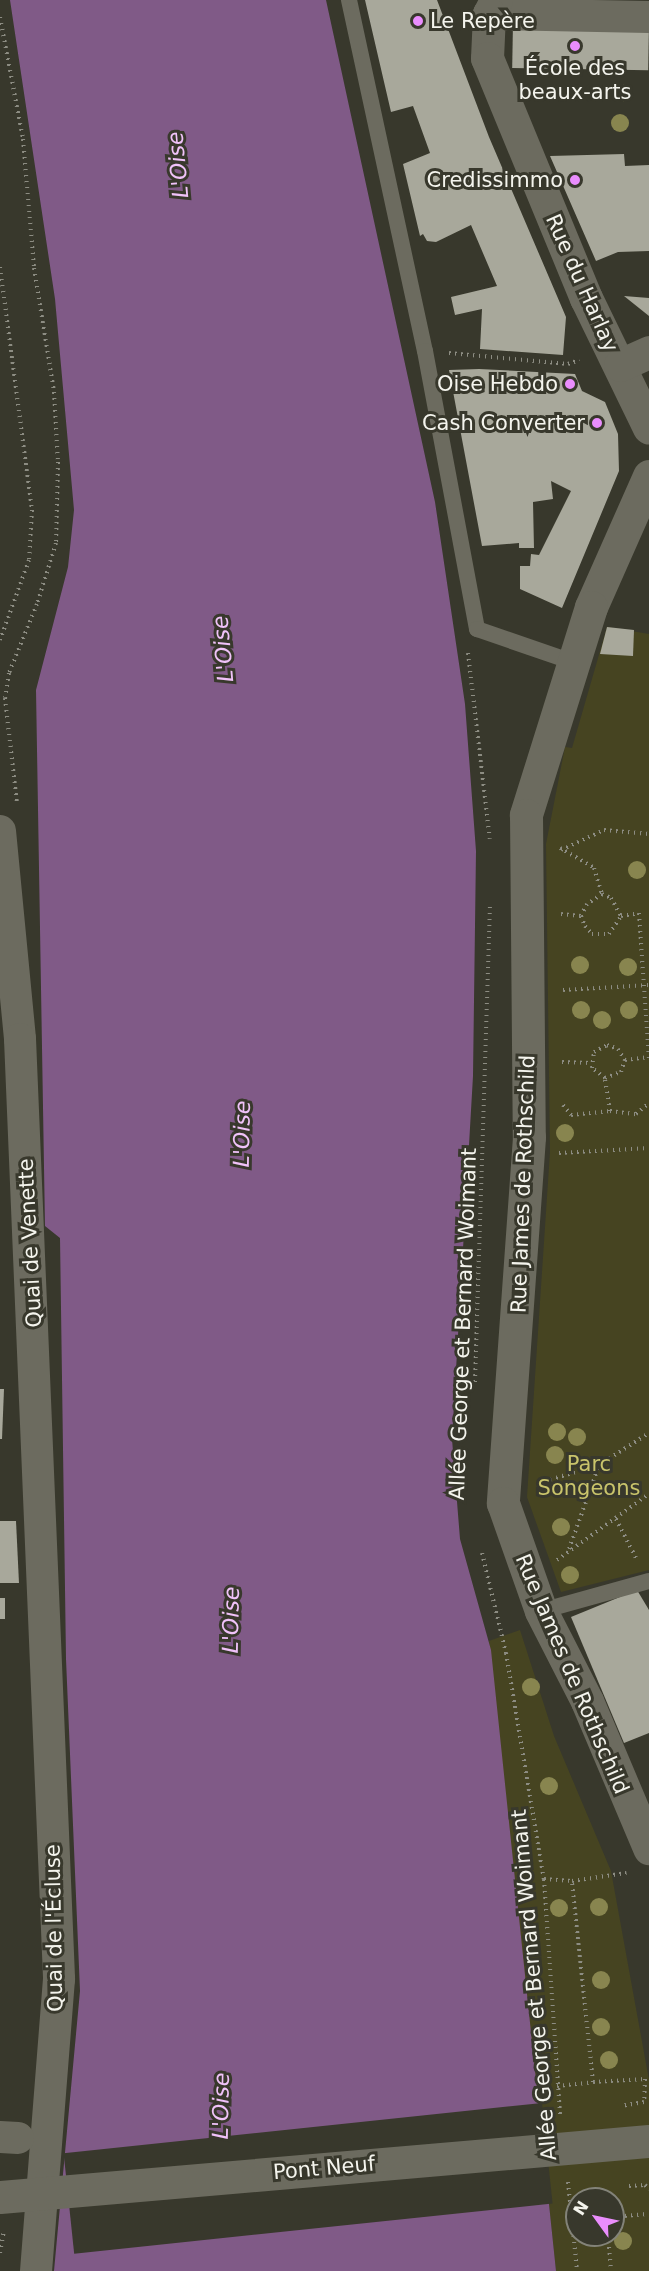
<!DOCTYPE html>
<meta charset="utf-8">
<style>
body{margin:0}
#map{position:relative;width:649px;height:2271px;overflow:hidden;background:#38382c;font-family:"DejaVu Sans",sans-serif}
div>[style]{position:absolute}
[style*='--x']{left:calc(var(--x)*1px);top:calc(var(--y)*1px);width:calc(var(--w)*1px);rotate:calc(var(--a)*1deg)}
.green>*{inset:0;background:#464421}
.water>*{inset:0;background:#805a87}
.pier>*{inset:0;background:#38382c;transform-origin:0 0}
.building>*{inset:0;background:#a8a89b;transform-origin:0 0}
.path>*{height:4px;margin-top:-2px;transform-origin:0;background:repeating-linear-gradient(90deg,#8d8d83 0 1.5px,transparent 0 6px)}
.lane>*{height:16px;margin:-8px;padding:0 8px;transform-origin:8px;border-radius:8px;background:#6c6b5f}
.street>*{height:32px;margin:-16px;padding:0 16px;transform-origin:16px;border-radius:16px;background:#6c6b5f}
.secondary>*{height:33px;margin:-16.5px;padding:0 16.5px;transform-origin:16.5px;border-radius:16.5px;background:#6c6b5f}
.trees>*{width:18px;height:18px;margin:-9px;border-radius:50%;background:#88854f}
.dots>*{width:16px;height:16px;translate:-50% -50%;box-sizing:border-box;border:3px solid #38382c;border-radius:50%}
span{translate:-50% -50%;white-space:nowrap;text-align:center;line-height:1.15;-webkit-text-stroke:6px #38382c;paint-order:stroke}
.poi-label{font-size:21px;color:#f4f4ed}
.left{translate:0 -50%;text-align:left}
.right{translate:-100% -50%;text-align:right}
.street-label{font-size:21px;color:#f4f4ed}
.park-label{font-size:21px;color:#c9c46b}
.water-label{font-size:22px;color:#f0c2f9;font-style:italic}
.north{position:absolute;left:565px;top:2187px;width:60px;height:60px;box-sizing:border-box;background:#38382c;border:2px solid #838379;border-radius:50%;rotate:303deg;font-size:16px;font-weight:700;line-height:24px;text-align:center;color:#f4f4ed}
.north::after{content:'';display:block;margin:auto;width:21px;height:27px;background:#ea8dfd;clip-path:polygon(50% 0,100% 100%,50% 72%,0 100%)}
</style>
<div id="map">
<div class="green">
<div style="clip-path:polygon(607px 627px,649px 634px,649px 1570px,561px 1592px,527px 1497px,550px 1152px,546px 844px,565px 747px,572px 748px)"></div>
<div style="clip-path:polygon(evenodd,520px 1630px,554px 1736px,611px 1871px,649px 2080px,649px 2271px,556px 2271px,489px 1641px,520px 1630px,577px 2199px,613px 2199px,613px 2235px,577px 2235px,577px 2199px)"></div>
</div>
<div class="water">
<div style="clip-path:polygon(10px 0,326px 0,435px 502px,465px 704px,476px 851px,473px 1076px,452px 1439px,460px 1539px,491px 1650px,556px 2271px,54px 2271px,80px 1991px,66px 1659px,60px 1238px,45px 1226px,36px 690px,68px 567px,74px 510px,55px 299px)"></div>
</div>
<div class="pier">
<div style="left:542px;top:2103px;width:101px;height:481px;rotate:84deg"></div>
</div>
<div class="building">
<div style="clip-path:polygon(365px 0,437px 0,489px 137px,566px 317px,563px 355px,480px 349px,482px 309px,455px 315px,451px 297px,497px 286px,471px 225px,436px 242px,427px 241px,423px 234px,420px 236px,403px 164px,430px 153px,413px 106px,391px 112px)"></div>
<div style="left:513px;top:22px;width:136px;height:46px;rotate:1deg"></div>
<div style="clip-path:polygon(624px 154px,625px 166px,649px 165px,649px 251px,618px 252px,596px 261px,550px 156px)"></div>
<div style="clip-path:polygon(624px 296px,649px 298px,649px 316px)"></div>
<div style="clip-path:polygon(479px 369px,575px 374px,582px 391px,605px 402px,618px 434px,619px 471px,562px 608px,520px 589px,520px 566px,530px 566px,531px 554px,539px 555px,571px 491px,551px 481px,553px 499px,533px 502px,534px 548px,519px 548px,519px 543px,482px 546px,449px 370px)"></div>
<div style="clip-path:polygon(607px 627px,634px 630px,633px 656px,600px 654px)"></div>
<div style="clip-path:polygon(0 1389px,4px 1389px,2px 1439px,0 1439px)"></div>
<div style="clip-path:polygon(0 1521px,16px 1521px,19px 1583px,0 1583px)"></div>
<div style="clip-path:polygon(637px 1590px,649px 1610px,649px 1733px,624px 1743px,571px 1617px)"></div>
<div style="left:0;top:1598px;width:5px;height:21px"></div>
</div>
<div class="path">
<div style="--x:0;--y:17;--w:124;--a:79.3"></div>
<div style="--x:23;--y:139;--w:129;--a:85.1"></div>
<div style="--x:34;--y:268;--w:126;--a:80.8"></div>
<div style="--x:54;--y:392;--w:70;--a:86.7"></div>
<div style="--x:58;--y:462;--w:81;--a:91.4"></div>
<div style="--x:56;--y:543;--w:64;--a:107.3"></div>
<div style="--x:37;--y:604;--w:74;--a:112.1"></div>
<div style="--x:9;--y:673;--w:25;--a:99"></div>
<div style="--x:5;--y:698;--w:106;--a:83.5"></div>
<div style="--x:0;--y:267;--w:245;--a:82.5"></div>
<div style="--x:32;--y:510;--w:50;--a:93.4"></div>
<div style="--x:29;--y:560;--w:85;--a:109.9"></div>
<div style="--x:449;--y:353;--w:120;--a:5.3"></div>
<div style="--x:568;--y:364;--w:12;--a:-20"></div>
<div style="--x:468;--y:653;--w:187;--a:83.3"></div>
<div style="--x:560;--y:848;--w:39;--a:30"></div>
<div style="--x:594;--y:868;--w:27;--a:73"></div>
<div style="--x:602;--y:894;--w:10;--a:24"></div>
<div style="--x:611;--y:898;--w:21;--a:61"></div>
<div style="--x:621;--y:916;--w:18;--a:-9"></div>
<div style="--x:639;--y:913;--w:146;--a:86.1"></div>
<div style="--x:561;--y:850;--w:47;--a:-24.9"></div>
<div style="--x:604;--y:830;--w:45;--a:5.1"></div>
<div style="--x:602;--y:894;--w:18;--a:146"></div>
<div style="--x:587;--y:904;--w:13;--a:117"></div>
<div style="--x:581;--y:916;--w:11;--a:68"></div>
<div style="--x:585;--y:926;--w:11;--a:49"></div>
<div style="--x:592;--y:934;--w:17;--a:0"></div>
<div style="--x:609;--y:934;--w:22;--a:-56"></div>
<div style="--x:561;--y:914;--w:20;--a:6"></div>
<div style="--x:563;--y:990;--w:86;--a:-3.3"></div>
<div style="--x:562;--y:1062;--w:29;--a:2"></div>
<div style="--x:605;--y:1078;--w:16;--a:-142"></div>
<div style="--x:592;--y:1068;--w:16;--a:-83"></div>
<div style="--x:594;--y:1052;--w:15;--a:-28"></div>
<div style="--x:607;--y:1045;--w:12;--a:20"></div>
<div style="--x:618;--y:1049;--w:13;--a:58"></div>
<div style="--x:563;--y:1105;--w:13;--a:51"></div>
<div style="--x:571;--y:1115;--w:39;--a:-6"></div>
<div style="--x:610;--y:1111;--w:26;--a:7"></div>
<div style="--x:636;--y:1114;--w:17;--a:-40"></div>
<div style="--x:610;--y:1111;--w:33;--a:-99"></div>
<div style="--x:605;--y:1078;--w:17;--a:-21"></div>
<div style="--x:621;--y:1072;--w:13;--a:-72"></div>
<div style="--x:625;--y:1060;--w:24;--a:-7"></div>
<div style="--x:559;--y:1153;--w:90;--a:-3.2"></div>
<div style="--x:475;--y:1382;--w:478;--a:-88.2"></div>
<div style="--x:539;--y:1483;--w:63;--a:-16.7"></div>
<div style="--x:616;--y:1519;--w:44;--a:62.9"></div>
<div style="--x:569;--y:1549;--w:89;--a:-70.3"></div>
<div style="--x:599;--y:1465;--w:59;--a:-32.6"></div>
<div style="--x:482;--y:1553;--w:103;--a:76.5"></div>
<div style="--x:506;--y:1653;--w:229;--a:80.5"></div>
<div style="--x:544;--y:1879;--w:237;--a:86.1"></div>
<div style="--x:557;--y:1560;--w:113;--a:-35.7"></div>
<div style="--x:544;--y:1879;--w:28;--a:4"></div>
<div style="--x:572;--y:1881;--w:55;--a:-8.4"></div>
<div style="--x:593;--y:2082;--w:52;--a:-3.3"></div>
<div style="--x:645;--y:2079;--w:23;--a:92"></div>
<div style="--x:644;--y:2102;--w:22;--a:170"></div>
<div style="--x:557;--y:2086;--w:36;--a:-6"></div>
<div style="--x:593;--y:2082;--w:202;--a:-96"></div>
<div style="--x:568;--y:2182;--w:89;--a:84.2"></div>
<div style="--x:629;--y:2186;--w:16;--a:-4"></div>
<div style="--x:645;--y:2185;--w:6;--a:45"></div>
<div style="--x:613;--y:2217;--w:36;--a:-5"></div>
<div style="--x:608;--y:2235;--w:36;--a:85"></div>
<div style="--x:0;--y:2253;--w:23;--a:-80"></div>
</div>
<div class="lane">
<div style="--x:349;--y:0;--w:359;--a:77.8"></div>
<div style="--x:425;--y:351;--w:283;--a:79.4"></div>
<div style="--x:477;--y:629;--w:102;--a:19"></div>
<div style="--x:541;--y:1611;--w:112;--a:-15.5"></div>
</div>
<div class="street">
<div style="--x:489;--y:14;--w:160;--a:1.1"></div>
<div style="--x:0;--y:831;--w:209;--a:84.5"></div>
<div style="--x:20;--y:1039;--w:941;--a:87.62"></div>
<div style="--x:59;--y:1979;--w:293;--a:94.5"></div>
<div style="--x:0;--y:2137;--w:18;--a:3"></div>
</div>
<div class="secondary">
<div style="--x:496;--y:0;--w:16;--a:117"></div>
<div style="--x:489;--y:14;--w:44;--a:92.6"></div>
<div style="--x:487;--y:58;--w:260;--a:67.6"></div>
<div style="--x:586;--y:298;--w:144;--a:64.1"></div>
<div style="--x:620;--y:365;--w:32;--a:-24"></div>
<div style="--x:649;--y:476;--w:143;--a:113.9"></div>
<div style="--x:591;--y:607;--w:218;--a:107.4"></div>
<div style="--x:526;--y:815;--w:322;--a:89.5"></div>
<div style="--x:529;--y:1137;--w:367;--a:94.1"></div>
<div style="--x:503;--y:1503;--w:114;--a:70.6"></div>
<div style="--x:541;--y:1611;--w:101;--a:62.9"></div>
<div style="--x:587;--y:1701;--w:160;--a:67.1"></div>
<div style="--x:0;--y:2197;--w:651;--a:-4.93"></div>
</div>
<div class="trees">
<div style="left:621px;top:93px"></div>
<div style="left:620px;top:123px"></div>
<div style="left:637px;top:870px"></div>
<div style="left:580px;top:965px"></div>
<div style="left:628px;top:967px"></div>
<div style="left:581px;top:1010px"></div>
<div style="left:629px;top:1010px"></div>
<div style="left:602px;top:1020px"></div>
<div style="left:565px;top:1133px"></div>
<div style="left:557px;top:1432px"></div>
<div style="left:577px;top:1437px"></div>
<div style="left:555px;top:1455px"></div>
<div style="left:561px;top:1527px"></div>
<div style="left:570px;top:1575px"></div>
<div style="left:531px;top:1687px"></div>
<div style="left:549px;top:1786px"></div>
<div style="left:599px;top:1907px"></div>
<div style="left:559px;top:1908px"></div>
<div style="left:601px;top:1980px"></div>
<div style="left:601px;top:2027px"></div>
<div style="left:609px;top:2060px"></div>
<div style="left:623px;top:2241px"></div>
</div>
<div class="dots">
<div style="left:418px;top:21px;background:#ea8dfd"></div>
<div style="left:575px;top:46px;background:#ea8dfd"></div>
<div style="left:575px;top:180px;background:#ea8dfd"></div>
<div style="left:570px;top:384px;background:#ea8dfd"></div>
<div style="left:597px;top:423px;background:#ea8dfd"></div>
</div>
<div class="poi-label">
<span class="left" style="left:430px;top:21px">Le Repère</span>
<span style="left:575px;top:80px">École des<br>beaux-arts</span>
<span class="right" style="left:563px;top:180px">Credissimmo</span>
<span class="right" style="left:558px;top:384px">Oise Hebdo</span>
<span class="right" style="left:585px;top:423px">Cash Converter</span>
</div>
<div class="street-label">
<span style="left:582px;top:283px;rotate:66deg">Rue du Harlay</span>
<span style="left:523px;top:1184px;rotate:-88deg">Rue James de Rothschild</span>
<span style="left:30px;top:1243px;rotate:-93deg">Quai de Venette</span>
<span style="left:463px;top:1324px;rotate:-88deg">Allée George et Bernard Woimant</span>
<span style="left:572px;top:1674px;rotate:67deg">Rue James de Rothschild</span>
<span style="left:54px;top:1928px;rotate:-91deg">Quai de l'Écluse</span>
<span style="left:534px;top:1985px;rotate:-95deg">Allée George et Bernard Woimant</span>
<span style="left:324px;top:2168px;rotate:-5deg">Pont Neuf</span>
</div>
<div class="park-label">
<span style="left:589px;top:1476px">Parc<br>Songeons</span>
</div>
<div class="water-label">
<span style="left:178px;top:165px;rotate:-95deg">L'Oise</span>
<span style="left:223px;top:649px;rotate:-95deg">L'Oise</span>
<span style="left:242px;top:1134px;rotate:-89deg">L'Oise</span>
<span style="left:231px;top:1620px;rotate:-89deg">L'Oise</span>
<span style="left:221px;top:2106px;rotate:-89deg">L'Oise</span>
</div>
<div class="north">N</div>
</div>
